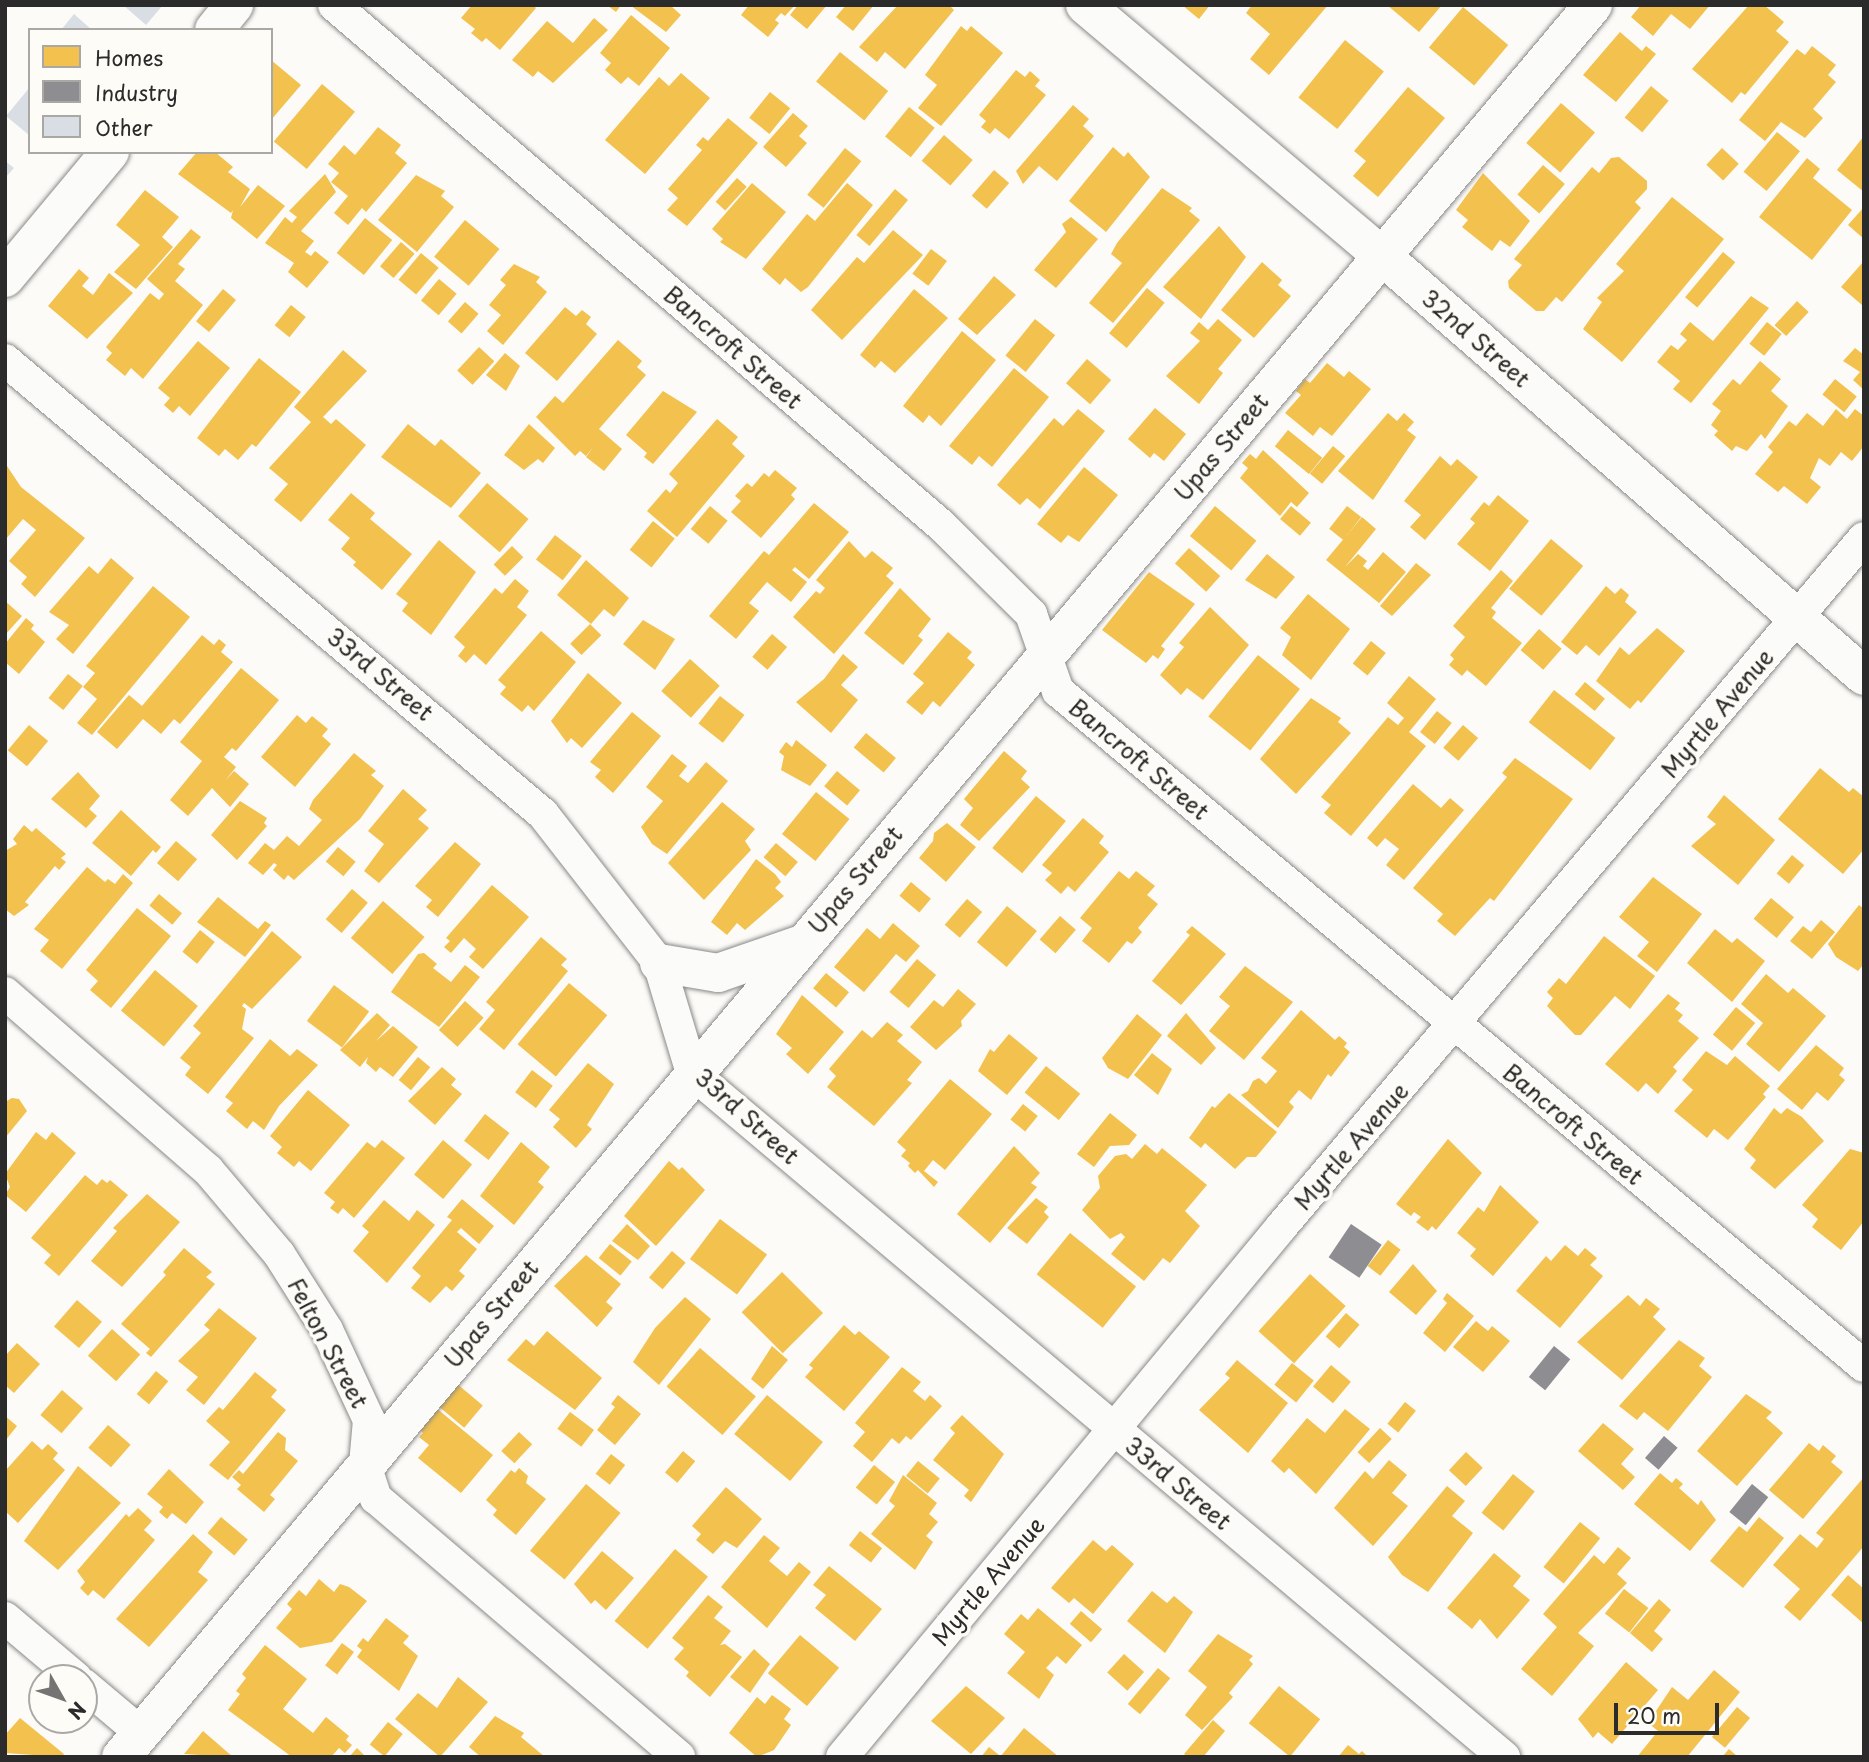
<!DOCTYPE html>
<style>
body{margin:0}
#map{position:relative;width:1869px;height:1762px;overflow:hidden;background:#fcfbf8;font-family:"Playpen Sans",sans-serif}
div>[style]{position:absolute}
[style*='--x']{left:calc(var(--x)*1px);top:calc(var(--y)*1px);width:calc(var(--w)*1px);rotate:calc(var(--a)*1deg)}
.homes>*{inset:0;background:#f2c14e;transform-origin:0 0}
.industry>*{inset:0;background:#8d8d92;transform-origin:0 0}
.building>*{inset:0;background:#d9dee5}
.roads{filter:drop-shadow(0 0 2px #898987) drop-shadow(0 0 2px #898987)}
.minor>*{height:32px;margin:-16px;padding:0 16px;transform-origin:16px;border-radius:16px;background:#fbfbf9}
.tertiary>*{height:38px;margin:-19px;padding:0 19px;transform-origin:19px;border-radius:19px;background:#fbfbf9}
span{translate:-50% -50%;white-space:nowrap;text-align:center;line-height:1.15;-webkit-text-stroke:7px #fdfcf7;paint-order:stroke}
.street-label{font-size:23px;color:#2b2b2b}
.frame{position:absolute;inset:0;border:7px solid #2b2b2b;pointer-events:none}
.legend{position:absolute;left:28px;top:28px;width:245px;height:126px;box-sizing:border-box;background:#fdfcf7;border:2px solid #a9a8a5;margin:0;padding:9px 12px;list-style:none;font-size:21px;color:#2b2b2b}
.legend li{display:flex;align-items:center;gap:14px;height:35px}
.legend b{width:35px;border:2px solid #a9a8a5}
.north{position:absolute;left:28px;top:1664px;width:70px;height:70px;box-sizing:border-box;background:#fdfcf7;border:2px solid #a9a8a5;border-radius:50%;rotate:130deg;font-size:19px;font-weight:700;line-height:28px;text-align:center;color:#2b2b2b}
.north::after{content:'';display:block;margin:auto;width:24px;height:32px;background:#747473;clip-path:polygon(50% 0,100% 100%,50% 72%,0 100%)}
.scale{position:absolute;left:1614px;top:1703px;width:105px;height:32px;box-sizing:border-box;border:4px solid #2b2b2b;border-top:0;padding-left:9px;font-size:21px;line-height:24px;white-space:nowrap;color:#2b2b2b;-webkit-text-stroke:5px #fdfcf7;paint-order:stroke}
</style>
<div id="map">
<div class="homes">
<div style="clip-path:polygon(472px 5px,533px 5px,536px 8px,500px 50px,486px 38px,482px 42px,471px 33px,475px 29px,461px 18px)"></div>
<div style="clip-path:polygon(607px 5px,621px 5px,616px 12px)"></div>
<div style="clip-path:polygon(630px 5px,670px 5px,681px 15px,666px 32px)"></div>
<div style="clip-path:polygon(749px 5px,795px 5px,785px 16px,781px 13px,775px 20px,779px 23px,768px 37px,741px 15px)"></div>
<div style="clip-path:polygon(798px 5px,827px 5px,807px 29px,790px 15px)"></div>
<div style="clip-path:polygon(846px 5px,874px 5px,853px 31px,836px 17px)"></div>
<div style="clip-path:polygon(898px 5px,949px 5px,954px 10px,905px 69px,885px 52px,877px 62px,859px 47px)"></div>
<div style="clip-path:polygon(1182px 5px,1210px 5px,1199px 19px)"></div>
<div style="clip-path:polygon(1252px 5px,1328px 5px,1269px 75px,1250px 59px,1270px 34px,1246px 13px)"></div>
<div style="clip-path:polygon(1387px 5px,1442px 5px,1419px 32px)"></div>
<div style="clip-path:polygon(1641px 5px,1710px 5px,1690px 29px,1671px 14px,1653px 36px,1631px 17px)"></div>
<div style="clip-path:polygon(1749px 5px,1764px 5px,1784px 22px,1776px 31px,1789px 42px,1745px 95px,1741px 92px,1732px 103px,1692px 69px)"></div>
<div style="left:1463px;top:7px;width:59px;height:53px;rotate:40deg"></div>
<div style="clip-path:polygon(631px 15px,670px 48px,639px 86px,628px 77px,621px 84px,605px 70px,611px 63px,600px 53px)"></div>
<div style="clip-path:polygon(594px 18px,608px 30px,553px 83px,538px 71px,533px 77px,512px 60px,547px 21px,573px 43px)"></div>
<div style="clip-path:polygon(961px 26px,967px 31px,971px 26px,1003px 53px,941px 126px,918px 108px,937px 85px,925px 75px)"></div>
<div style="clip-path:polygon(1620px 32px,1642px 51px,1646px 46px,1656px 54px,1616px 102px,1583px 75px)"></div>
<div style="left:1345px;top:40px;width:50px;height:74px;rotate:39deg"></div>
<div style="clip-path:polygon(1812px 46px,1836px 65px,1828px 75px,1836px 82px,1813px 109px,1823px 118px,1805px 138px,1781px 122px,1765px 141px,1739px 120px,1797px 49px,1805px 55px)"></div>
<div style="left:840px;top:52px;width:62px;height:38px;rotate:39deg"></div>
<div style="clip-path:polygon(271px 60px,301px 85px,271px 120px)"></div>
<div style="clip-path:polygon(1016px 70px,1025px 77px,1030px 71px,1040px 80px,1035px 86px,1046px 95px,1009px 139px,995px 128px,990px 134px,981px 127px,986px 121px,979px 115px)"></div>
<div style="clip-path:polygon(681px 73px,710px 98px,645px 174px,605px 140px,659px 77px,669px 86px)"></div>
<div style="left:322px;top:84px;width:43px;height:75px;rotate:40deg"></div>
<div style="left:1651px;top:86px;width:23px;height:41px;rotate:40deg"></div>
<div style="clip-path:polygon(1408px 87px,1445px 118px,1378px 197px,1353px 176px,1366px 161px,1354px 151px)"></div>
<div style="left:770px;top:92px;width:26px;height:33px;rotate:39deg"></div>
<div style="left:1561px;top:103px;width:45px;height:53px;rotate:41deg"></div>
<div style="clip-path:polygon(1073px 105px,1089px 119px,1083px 126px,1094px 136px,1057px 181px,1039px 166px,1023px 184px,1016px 171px)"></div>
<div style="left:909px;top:107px;width:33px;height:38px;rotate:39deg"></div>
<div style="clip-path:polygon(793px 113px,808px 126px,799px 136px,807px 143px,786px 167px,763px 147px)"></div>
<div style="clip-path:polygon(728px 118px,758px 143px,687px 226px,667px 210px,678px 198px,668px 189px,702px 150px,696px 145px,703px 137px,708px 141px)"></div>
<div style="clip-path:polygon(378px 127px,401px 145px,395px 153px,407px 163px,366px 212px,362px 208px,348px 225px,334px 213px,348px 196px,331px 182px,339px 173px,328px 164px,344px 145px,355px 155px)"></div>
<div style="left:1777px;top:132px;width:30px;height:52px;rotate:40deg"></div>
<div style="left:944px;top:135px;width:38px;height:34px;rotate:41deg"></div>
<div style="clip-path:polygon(1864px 136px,1864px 192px,1837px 170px)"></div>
<div style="clip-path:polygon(1113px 147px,1124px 157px,1128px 152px,1150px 177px,1106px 232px,1069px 201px)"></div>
<div style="left:845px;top:148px;width:21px;height:60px;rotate:39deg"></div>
<div style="left:1722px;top:148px;width:23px;height:23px;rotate:43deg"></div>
<div style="clip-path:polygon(197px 152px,215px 152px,233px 167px,228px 172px,250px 189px,240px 207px,258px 185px,285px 206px,257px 239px,231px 218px,233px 210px,231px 213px,178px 174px)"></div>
<div style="clip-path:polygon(1619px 157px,1647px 181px,1647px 189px,1635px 202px,1641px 208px,1562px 302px,1556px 297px,1544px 311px,1536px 311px,1509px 288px,1508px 281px,1522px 265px,1514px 259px,1592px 167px,1599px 173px,1611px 158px)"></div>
<div style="clip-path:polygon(1807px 158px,1820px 169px,1813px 178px,1852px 210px,1812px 260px,1759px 217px)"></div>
<div style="left:1543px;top:165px;width:29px;height:39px;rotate:41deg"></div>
<div style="left:994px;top:170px;width:20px;height:34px;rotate:41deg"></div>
<div style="clip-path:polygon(1483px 173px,1530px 221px,1510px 247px,1500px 240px,1492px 251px,1462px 227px,1468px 220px,1456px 210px)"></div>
<div style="clip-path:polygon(325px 174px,336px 192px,301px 231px,314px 241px,305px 252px,311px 256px,315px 251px,329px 262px,307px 288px,288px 272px,294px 263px,265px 243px,285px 217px,292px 223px,297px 217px,289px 211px)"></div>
<div style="clip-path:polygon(416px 175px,445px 191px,441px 196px,454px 207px,417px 252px,378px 220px)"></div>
<div style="left:737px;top:178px;width:13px;height:32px;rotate:42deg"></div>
<div style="clip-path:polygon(752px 183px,786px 212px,746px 259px,720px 242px,723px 239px,712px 229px)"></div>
<div style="clip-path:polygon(847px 183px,873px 205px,808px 287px,801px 292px,785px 278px,780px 285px,762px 269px,807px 214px,815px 221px)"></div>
<div style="clip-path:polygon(1162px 188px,1192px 208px,1189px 211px,1200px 220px,1113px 323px,1089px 303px,1122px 263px,1111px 254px,1117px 243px)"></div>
<div style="left:895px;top:189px;width:17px;height:60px;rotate:40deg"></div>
<div style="clip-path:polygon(145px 190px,179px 217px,162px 237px,173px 247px,136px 289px,114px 272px,140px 245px,116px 225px)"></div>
<div style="clip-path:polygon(1672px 197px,1724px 239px,1622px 362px,1583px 329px,1602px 302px,1597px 298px,1624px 271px,1616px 264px)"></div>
<div style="clip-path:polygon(1864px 207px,1864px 239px,1848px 225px)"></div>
<div style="clip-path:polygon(1071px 217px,1098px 239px,1056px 288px,1034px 270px,1066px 232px,1062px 224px)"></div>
<div style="left:365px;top:218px;width:35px;height:45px;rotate:39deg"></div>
<div style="left:465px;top:220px;width:45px;height:48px;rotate:40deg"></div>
<div style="clip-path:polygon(1219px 226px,1246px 257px,1201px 319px,1163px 287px)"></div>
<div style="clip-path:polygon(191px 229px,201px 237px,178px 264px,185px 269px,175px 281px,203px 305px,143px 379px,131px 368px,125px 376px,106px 360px,112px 353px,106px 347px,150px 293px,159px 300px,164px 294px,147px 279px)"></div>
<div style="clip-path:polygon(893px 230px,923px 255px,842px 340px,811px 310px,857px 257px,864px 263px)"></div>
<div style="left:401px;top:242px;width:18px;height:32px;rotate:41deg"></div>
<div style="left:931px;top:249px;width:20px;height:31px;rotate:37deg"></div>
<div style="left:1723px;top:252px;width:16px;height:59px;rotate:40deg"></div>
<div style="left:421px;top:253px;width:23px;height:35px;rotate:40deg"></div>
<div style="clip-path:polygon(1864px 261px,1864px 303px,1862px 305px,1841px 287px)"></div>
<div style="clip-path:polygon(1262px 262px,1282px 280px,1278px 285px,1291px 296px,1254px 338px,1221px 310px)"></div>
<div style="clip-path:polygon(514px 264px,540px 277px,536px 282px,547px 292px,503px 345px,487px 331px,501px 315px,489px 305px,506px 285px,500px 280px)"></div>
<div style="clip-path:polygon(79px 269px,89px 278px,82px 286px,93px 295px,109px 273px,133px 293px,87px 339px,48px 306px)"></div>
<div style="clip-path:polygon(994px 276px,1016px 295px,977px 335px,958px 319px)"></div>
<div style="left:439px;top:279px;width:23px;height:28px;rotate:40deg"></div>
<div style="left:1147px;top:288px;width:23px;height:59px;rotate:40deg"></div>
<div style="left:223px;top:289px;width:17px;height:42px;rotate:40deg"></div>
<div style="clip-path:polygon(914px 289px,948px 318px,895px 373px,881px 361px,875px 368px,860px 355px)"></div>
<div style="clip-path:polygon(1751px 296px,1769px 308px,1691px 403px,1673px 389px,1680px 381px,1657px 362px,1671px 345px,1678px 350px,1687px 340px,1680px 334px,1690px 322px,1713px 341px)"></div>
<div style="left:1797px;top:301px;width:16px;height:33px;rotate:43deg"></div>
<div style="left:465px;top:302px;width:18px;height:26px;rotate:41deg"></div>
<div style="left:291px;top:305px;width:19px;height:26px;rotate:39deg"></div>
<div style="clip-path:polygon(565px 307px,576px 316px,582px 310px,591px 317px,586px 324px,597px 334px,557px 381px,525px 353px)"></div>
<div style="left:1035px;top:319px;width:26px;height:47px;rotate:39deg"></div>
<div style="clip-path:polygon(1218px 319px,1242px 340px,1218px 369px,1223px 373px,1199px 404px,1166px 376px,1200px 341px,1190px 333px,1199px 322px,1208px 330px)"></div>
<div style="left:1767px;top:322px;width:19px;height:28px;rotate:39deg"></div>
<div style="clip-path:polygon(962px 331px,996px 360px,941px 426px,929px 415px,923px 423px,903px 406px)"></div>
<div style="clip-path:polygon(618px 340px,642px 361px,637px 367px,646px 375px,599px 429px,622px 449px,604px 471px,586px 457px,594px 446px,586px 456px,580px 451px,575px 456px,536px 417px,555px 396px,563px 403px)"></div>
<div style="clip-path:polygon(198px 341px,230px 368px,190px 416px,179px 406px,173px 413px,164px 405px,170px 398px,158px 388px)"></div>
<div style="left:479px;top:347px;width:21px;height:32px;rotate:43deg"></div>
<div style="clip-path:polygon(1855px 348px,1864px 355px,1864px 390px,1853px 380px,1860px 372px,1843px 361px)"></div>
<div style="clip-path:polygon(343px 350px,367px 371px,323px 417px,331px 424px,336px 419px,366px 445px,301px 522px,274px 500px,288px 484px,269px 468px,311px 422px,294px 407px)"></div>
<div style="clip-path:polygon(505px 353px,520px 366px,506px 391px,486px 375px)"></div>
<div style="clip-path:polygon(259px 358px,301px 392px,256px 447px,252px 444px,238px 460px,225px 449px,219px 456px,197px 438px)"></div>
<div style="left:1087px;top:359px;width:32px;height:32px;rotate:41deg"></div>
<div style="clip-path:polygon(1760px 361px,1781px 379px,1771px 391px,1788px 406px,1765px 439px,1761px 434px,1747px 451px,1736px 446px,1732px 451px,1714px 435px,1718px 431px,1711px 425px,1721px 411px,1712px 404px,1733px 379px,1740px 385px)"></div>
<div style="clip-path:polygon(1327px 363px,1344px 377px,1349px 371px,1371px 389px,1332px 436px,1320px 427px,1313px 436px,1285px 413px,1301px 395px,1296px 391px,1305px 379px,1310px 383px)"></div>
<div style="clip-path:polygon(1014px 368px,1049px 397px,992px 467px,979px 456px,972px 465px,949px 446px)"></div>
<div style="left:1835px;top:379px;width:28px;height:20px;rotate:39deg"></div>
<div style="clip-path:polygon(663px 391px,697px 412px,653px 464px,644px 457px,647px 453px,626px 435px)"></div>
<div style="clip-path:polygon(1155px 408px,1186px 434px,1164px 461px,1154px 453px,1150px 458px,1128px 439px)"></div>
<div style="clip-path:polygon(1078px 409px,1105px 431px,1040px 509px,1027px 498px,1020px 505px,997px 485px,1054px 418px,1063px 426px)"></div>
<div style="clip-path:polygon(1836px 409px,1847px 419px,1855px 409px,1864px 416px,1864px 446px,1852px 461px,1841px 452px,1830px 466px,1819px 458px,1810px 478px,1821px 487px,1807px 504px,1784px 486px,1778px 492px,1755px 474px,1773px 452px,1768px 447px,1789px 421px,1796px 426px,1807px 413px,1823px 426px)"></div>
<div style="clip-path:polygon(1388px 413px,1397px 421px,1404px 413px,1414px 422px,1407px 430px,1416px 437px,1373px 500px,1338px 471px)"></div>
<div style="clip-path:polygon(717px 419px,738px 437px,732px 444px,745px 456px,677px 537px,647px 511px,666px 489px,670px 493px,678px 483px,669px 474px)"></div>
<div style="clip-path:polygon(408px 424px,435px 446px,441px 439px,481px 473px,451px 508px,381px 457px)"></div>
<div style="clip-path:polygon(529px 424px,555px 448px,543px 463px,538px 459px,524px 470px,504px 455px)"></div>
<div style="left:1288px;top:430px;width:44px;height:21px;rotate:39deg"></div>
<div style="left:1333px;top:446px;width:16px;height:36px;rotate:40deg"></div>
<div style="clip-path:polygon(1263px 450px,1309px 493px,1297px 507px,1291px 502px,1280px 516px,1240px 478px,1248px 468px,1242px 463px,1250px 454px,1256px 459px)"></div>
<div style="clip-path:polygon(1440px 456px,1451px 466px,1457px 459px,1478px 477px,1425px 540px,1410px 527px,1421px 515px,1404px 501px)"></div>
<div style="clip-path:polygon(5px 463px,21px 487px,85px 538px,35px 597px,21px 584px,27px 577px,9px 561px,36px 530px,23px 519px,5px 540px)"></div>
<div style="clip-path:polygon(1084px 467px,1118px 495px,1079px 542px,1068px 535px,1061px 543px,1037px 524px)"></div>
<div style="clip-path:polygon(775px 470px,797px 488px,791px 495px,795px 499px,761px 538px,731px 512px,741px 501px,735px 496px,747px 483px,752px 487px,764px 473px,769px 477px)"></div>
<div style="left:487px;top:483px;width:55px;height:44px;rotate:41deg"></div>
<div style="clip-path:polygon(351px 493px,375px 513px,370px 519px,412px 554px,382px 590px,353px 565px,356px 562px,341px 549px,350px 538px,328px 520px)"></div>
<div style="clip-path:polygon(1498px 495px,1529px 521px,1490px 571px,1457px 544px,1475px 523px,1470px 519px,1484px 502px,1489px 506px)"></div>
<div style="clip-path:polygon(814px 503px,849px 532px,809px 579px,795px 567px,792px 570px,807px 582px,791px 602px,767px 582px,749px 603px,759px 611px,736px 639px,709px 616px,764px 551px,769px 555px)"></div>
<div style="left:710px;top:506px;width:23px;height:30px;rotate:40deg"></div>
<div style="left:1215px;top:506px;width:54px;height:39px;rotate:40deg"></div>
<div style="left:1291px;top:506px;width:26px;height:17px;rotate:40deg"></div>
<div style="left:1347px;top:506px;width:18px;height:29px;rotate:38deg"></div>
<div style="clip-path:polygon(1362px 517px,1376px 529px,1345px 567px,1358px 554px,1367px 561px,1363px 566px,1368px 570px,1383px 552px,1406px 572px,1379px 603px,1326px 560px)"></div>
<div style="left:653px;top:521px;width:28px;height:37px;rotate:39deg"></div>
<div style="left:555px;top:535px;width:34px;height:31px;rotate:38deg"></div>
<div style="left:1551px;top:539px;width:42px;height:65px;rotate:40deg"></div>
<div style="clip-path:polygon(439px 540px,476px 572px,431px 635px,402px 611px,408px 603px,396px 594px)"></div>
<div style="clip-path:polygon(849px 541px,865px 558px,872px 551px,893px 568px,886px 576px,894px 583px,834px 654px,793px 617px,816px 591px,820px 594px,825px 588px,816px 580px)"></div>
<div style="left:512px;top:546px;width:16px;height:26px;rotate:45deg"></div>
<div style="left:1189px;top:548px;width:42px;height:21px;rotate:42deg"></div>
<div style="clip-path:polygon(1267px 554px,1295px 577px,1276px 599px,1245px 580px)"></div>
<div style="clip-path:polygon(111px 558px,134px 578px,73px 654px,56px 639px,69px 625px,49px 612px,89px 566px,98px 574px)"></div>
<div style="clip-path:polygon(586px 560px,629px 598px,614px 617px,604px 609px,591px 624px,557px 595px)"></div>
<div style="clip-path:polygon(1416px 563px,1431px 575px,1392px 616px,1380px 606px)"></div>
<div style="clip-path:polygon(1501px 570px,1513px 581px,1491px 608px,1496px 612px,1492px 618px,1522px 643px,1486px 686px,1467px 670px,1462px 676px,1449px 665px,1454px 659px,1450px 655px,1465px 637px,1453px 626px)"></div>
<div style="clip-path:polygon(1149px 572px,1195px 604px,1161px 646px,1165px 649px,1158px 659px,1153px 655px,1146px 663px,1102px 630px)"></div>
<div style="clip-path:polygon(515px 579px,529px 591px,517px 607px,527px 615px,486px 665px,474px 654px,466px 663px,458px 656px,465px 647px,454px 637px,495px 588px,502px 594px)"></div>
<div style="clip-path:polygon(153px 586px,190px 617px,92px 735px,77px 723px,97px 699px,83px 687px,95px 673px,86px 666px)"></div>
<div style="clip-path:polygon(1606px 586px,1615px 594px,1621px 588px,1629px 595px,1625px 602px,1637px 612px,1599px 656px,1586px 645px,1577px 655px,1561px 642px)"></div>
<div style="clip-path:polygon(900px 588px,931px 619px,918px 636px,923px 640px,903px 665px,864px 633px)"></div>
<div style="clip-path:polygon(1308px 594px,1350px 629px,1311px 680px,1282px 655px,1291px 637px,1280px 628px)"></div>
<div style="clip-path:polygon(5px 601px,22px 616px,5px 635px)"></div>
<div style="clip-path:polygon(1210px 607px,1249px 645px,1203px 700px,1187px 688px,1181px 695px,1160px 675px,1184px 647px,1179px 643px)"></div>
<div style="clip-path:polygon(26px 618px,34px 625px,31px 629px,45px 642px,19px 674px,5px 662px,5px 644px)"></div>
<div style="clip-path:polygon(643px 620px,675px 639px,655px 670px,623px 644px)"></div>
<div style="left:590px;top:624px;width:16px;height:28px;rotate:45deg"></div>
<div style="clip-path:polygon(1657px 628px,1685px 651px,1641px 703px,1638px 700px,1630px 709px,1596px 681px,1620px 647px,1629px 655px)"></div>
<div style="left:1539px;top:629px;width:30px;height:28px;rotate:41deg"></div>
<div style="clip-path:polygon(541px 631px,576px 662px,534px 711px,528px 705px,522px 712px,500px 694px,506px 687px,498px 680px)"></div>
<div style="clip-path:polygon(948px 632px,972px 652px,967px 658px,975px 665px,940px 707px,933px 701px,922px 715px,906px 702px,924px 683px,913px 674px)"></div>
<div style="left:772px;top:634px;width:20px;height:30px;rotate:41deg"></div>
<div style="clip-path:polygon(202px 635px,214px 645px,219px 639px,226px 645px,221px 652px,233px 662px,180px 724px,174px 719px,161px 734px,143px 719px,117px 749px,97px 732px,129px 695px,142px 706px)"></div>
<div style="left:1371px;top:641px;width:19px;height:29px;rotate:39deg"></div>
<div style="clip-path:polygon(843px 654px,858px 667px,841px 685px,858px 700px,831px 733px,796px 702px,824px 679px)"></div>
<div style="left:1258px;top:655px;width:54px;height:79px;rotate:39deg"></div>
<div style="left:690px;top:659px;width:40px;height:43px;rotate:42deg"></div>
<div style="clip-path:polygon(241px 668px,279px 700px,236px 751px,232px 748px,224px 757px,236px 767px,225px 781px,234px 771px,249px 784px,230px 807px,212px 788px,188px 816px,170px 800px,202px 761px,180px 742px)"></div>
<div style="clip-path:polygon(588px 673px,622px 703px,582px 748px,571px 738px,567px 743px,551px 721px)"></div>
<div style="left:68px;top:674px;width:19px;height:31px;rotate:39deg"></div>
<div style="clip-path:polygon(1409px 676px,1436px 699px,1409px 732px,1426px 746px,1351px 836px,1324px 813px,1331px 805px,1321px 797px,1388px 717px,1398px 725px,1404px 718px,1387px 703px)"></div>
<div style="left:1585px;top:682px;width:26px;height:16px;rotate:40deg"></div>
<div style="left:1554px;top:690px;width:78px;height:41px;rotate:38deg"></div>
<div style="left:720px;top:696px;width:31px;height:35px;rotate:38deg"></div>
<div style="clip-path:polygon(1311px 698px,1341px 718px,1338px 722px,1351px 733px,1296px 794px,1260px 759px)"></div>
<div style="left:1437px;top:711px;width:19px;height:27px;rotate:39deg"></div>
<div style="clip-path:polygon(632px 712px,661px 736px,613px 793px,595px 777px,601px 770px,590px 762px)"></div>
<div style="clip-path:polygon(297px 715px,306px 723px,312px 716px,328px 729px,322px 736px,331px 744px,295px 787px,261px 757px)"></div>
<div style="left:29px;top:725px;width:25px;height:33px;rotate:40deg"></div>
<div style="left:1463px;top:725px;width:20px;height:30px;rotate:41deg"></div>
<div style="left:866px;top:733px;width:39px;height:19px;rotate:40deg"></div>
<div style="clip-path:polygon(796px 740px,827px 765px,810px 786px,781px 770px,784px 756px,779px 752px,786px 742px,792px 747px)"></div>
<div style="clip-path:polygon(1004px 751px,1027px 771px,1021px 779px,1030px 787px,979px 841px,960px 825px,973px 808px,964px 799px)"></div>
<div style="clip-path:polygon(354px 753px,376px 771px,371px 775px,384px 786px,360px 819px,294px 880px,288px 875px,284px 880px,273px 870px,277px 865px,274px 863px,263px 875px,248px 863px,265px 843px,274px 850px,287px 836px,299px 846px,322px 820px,309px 809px,313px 800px)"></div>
<div style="clip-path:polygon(672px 754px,687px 766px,679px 776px,688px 783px,706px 762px,728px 781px,667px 854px,652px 844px,641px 827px,663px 801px,646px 787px)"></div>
<div style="clip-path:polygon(1515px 758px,1573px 799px,1494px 901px,1490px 898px,1455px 936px,1437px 921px,1443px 914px,1413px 888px,1507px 777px,1502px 773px)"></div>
<div style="clip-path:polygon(1820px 768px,1849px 792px,1853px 788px,1864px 797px,1864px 849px,1843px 874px,1778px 819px)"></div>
<div style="left:837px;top:771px;width:30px;height:20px;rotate:40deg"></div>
<div style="clip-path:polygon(78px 772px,100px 796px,89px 809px,97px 816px,86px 828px,51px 799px)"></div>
<div style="clip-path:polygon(1413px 784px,1441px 808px,1450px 798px,1464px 810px,1404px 880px,1386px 865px,1399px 849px,1385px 838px,1377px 847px,1367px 838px)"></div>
<div style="clip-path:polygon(403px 789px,427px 810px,418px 819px,429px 828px,379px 883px,364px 871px,384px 844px,368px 831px)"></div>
<div style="left:816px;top:792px;width:43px;height:54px;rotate:39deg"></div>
<div style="clip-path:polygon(1724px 795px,1775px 840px,1738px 885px,1691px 846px,1716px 824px,1707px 817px)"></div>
<div style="left:1036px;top:796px;width:39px;height:68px;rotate:40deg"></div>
<div style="clip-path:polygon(240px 801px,267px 818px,264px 823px,267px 826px,237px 860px,211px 835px)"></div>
<div style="clip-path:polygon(722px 802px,755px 829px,745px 841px,751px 850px,704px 900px,668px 863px)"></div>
<div style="clip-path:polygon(121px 810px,161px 847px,156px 853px,153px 850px,131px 876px,92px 843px)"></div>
<div style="clip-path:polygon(1083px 818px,1104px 836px,1099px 843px,1109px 852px,1075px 892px,1068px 886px,1061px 894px,1045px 880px,1052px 873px,1042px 865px)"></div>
<div style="clip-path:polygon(947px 823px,976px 847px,946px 882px,919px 858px,933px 841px,934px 833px)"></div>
<div style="clip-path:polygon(24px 825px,32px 832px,36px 828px,66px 854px,61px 858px,66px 862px,59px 870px,55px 866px,25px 902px,29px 905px,14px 916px,5px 909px,5px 851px,17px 844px,13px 839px)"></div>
<div style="left:176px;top:841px;width:28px;height:29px;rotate:41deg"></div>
<div style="clip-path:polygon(455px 842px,481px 864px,438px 917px,426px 907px,432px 900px,415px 886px)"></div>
<div style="left:776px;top:843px;width:29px;height:19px;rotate:41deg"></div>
<div style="left:338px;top:847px;width:23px;height:19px;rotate:40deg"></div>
<div style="left:1792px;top:855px;width:16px;height:24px;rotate:40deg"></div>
<div style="clip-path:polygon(756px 859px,775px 874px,781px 882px,775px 888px,784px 896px,745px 930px,737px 923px,727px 935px,711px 922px)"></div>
<div style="clip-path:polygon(87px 867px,105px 882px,108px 879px,115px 884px,123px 874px,133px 883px,62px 969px,40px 951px,49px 940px,34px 929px)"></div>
<div style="clip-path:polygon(1119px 871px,1129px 879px,1136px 871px,1155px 886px,1147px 895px,1158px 904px,1138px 928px,1142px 932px,1132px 944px,1127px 941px,1109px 963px,1082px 941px,1092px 928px,1080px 918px)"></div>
<div style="clip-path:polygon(1653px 877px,1702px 914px,1657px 972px,1637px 956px,1649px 942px,1619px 917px)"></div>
<div style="left:911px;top:882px;width:26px;height:18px;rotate:40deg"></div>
<div style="clip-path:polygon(492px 885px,529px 917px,483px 969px,469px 957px,476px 949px,464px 938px,451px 953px,444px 947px,450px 941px,446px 938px)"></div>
<div style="left:352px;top:889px;width:21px;height:40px;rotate:41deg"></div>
<div style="left:159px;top:894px;width:30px;height:15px;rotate:40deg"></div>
<div style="clip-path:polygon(218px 897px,258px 929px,265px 921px,271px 925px,245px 957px,197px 922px)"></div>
<div style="left:1771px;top:898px;width:30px;height:27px;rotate:40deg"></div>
<div style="left:967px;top:899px;width:20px;height:34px;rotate:41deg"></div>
<div style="left:383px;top:901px;width:55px;height:49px;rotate:41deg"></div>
<div style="clip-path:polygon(1859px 905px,1864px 909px,1864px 964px,1858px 971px,1836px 957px,1828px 944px)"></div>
<div style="left:1007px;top:906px;width:39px;height:47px;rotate:40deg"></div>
<div style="clip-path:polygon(137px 908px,171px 936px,111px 1008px,90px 990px,98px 981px,86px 970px)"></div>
<div style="left:1060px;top:916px;width:21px;height:31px;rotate:41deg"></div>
<div style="clip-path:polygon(1821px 920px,1835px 932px,1812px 959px,1790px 941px,1803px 926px,1811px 932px)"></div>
<div style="clip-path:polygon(893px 923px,920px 946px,906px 962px,896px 954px,864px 992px,834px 967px,867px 928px,880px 939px)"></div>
<div style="clip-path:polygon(1192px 926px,1226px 954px,1181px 1005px,1152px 981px,1190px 935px,1186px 932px)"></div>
<div style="clip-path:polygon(1715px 929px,1732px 943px,1737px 938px,1765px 961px,1732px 1002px,1687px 963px)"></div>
<div style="left:200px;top:930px;width:19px;height:28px;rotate:39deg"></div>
<div style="clip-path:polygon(272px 931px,302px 957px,252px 1009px,244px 1003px,242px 1006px,246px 1009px,242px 1029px,254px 1038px,208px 1094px,185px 1075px,191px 1067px,180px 1058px,201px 1033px,193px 1026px)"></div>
<div style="clip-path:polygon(1604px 936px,1655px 976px,1630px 1009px,1615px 996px,1581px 1035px,1575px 1035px,1547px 1006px,1553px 998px,1547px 992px,1559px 978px,1566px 984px)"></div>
<div style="clip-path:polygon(541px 937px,567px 959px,561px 965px,568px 971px,504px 1050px,479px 1029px,495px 1010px,486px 1002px)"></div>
<div style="clip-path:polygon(424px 953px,437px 964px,433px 968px,451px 982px,465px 965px,480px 977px,439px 1027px,391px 992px,418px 954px)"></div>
<div style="left:917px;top:959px;width:25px;height:43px;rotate:40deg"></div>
<div style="clip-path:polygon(1245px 966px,1293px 1002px,1244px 1060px,1209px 1031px,1230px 1006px,1219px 997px)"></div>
<div style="left:155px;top:970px;width:56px;height:53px;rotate:40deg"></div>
<div style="left:826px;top:973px;width:30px;height:20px;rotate:40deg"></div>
<div style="clip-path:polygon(1766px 974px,1788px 993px,1793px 988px,1826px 1016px,1779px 1072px,1746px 1044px,1763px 1023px,1741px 1004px)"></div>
<div style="left:569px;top:983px;width:50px;height:80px;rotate:40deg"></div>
<div style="left:334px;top:985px;width:44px;height:45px;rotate:37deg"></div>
<div style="clip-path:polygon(958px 989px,976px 1004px,961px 1021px,962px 1026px,936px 1050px,910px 1027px,934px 1000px,943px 1007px)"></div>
<div style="clip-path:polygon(1668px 994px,1680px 1003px,1675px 1009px,1683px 1015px,1678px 1021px,1699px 1038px,1673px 1067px,1677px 1071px,1658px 1094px,1646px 1083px,1638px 1092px,1605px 1064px)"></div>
<div style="clip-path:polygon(802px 995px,844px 1032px,808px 1074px,786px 1054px,792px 1048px,776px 1034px)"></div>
<div style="left:465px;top:1001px;width:25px;height:39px;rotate:42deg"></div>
<div style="left:1736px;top:1007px;width:25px;height:36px;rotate:40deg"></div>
<div style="clip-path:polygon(1301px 1010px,1335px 1040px,1339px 1036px,1347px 1043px,1344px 1047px,1350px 1052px,1331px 1077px,1328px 1074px,1311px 1100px,1299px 1090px,1289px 1102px,1294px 1107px,1278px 1128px,1241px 1095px,1248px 1091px,1253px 1081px,1259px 1078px,1266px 1084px,1277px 1071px,1261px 1058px)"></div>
<div style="clip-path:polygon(377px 1013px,390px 1025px,376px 1041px,393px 1026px,418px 1047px,393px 1077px,380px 1067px,376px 1072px,366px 1063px,368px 1057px,360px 1067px,340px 1050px)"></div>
<div style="clip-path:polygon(1186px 1013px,1216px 1048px,1201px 1065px,1167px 1036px)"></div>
<div style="clip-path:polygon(1137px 1014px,1162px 1035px,1128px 1079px,1108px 1068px,1102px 1058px)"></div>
<div style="clip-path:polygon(887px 1022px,903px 1035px,897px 1041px,922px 1062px,907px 1080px,912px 1083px,874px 1126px,827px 1087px,836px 1076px,829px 1069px,862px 1030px,872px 1038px)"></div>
<div style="clip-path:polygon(1009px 1034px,1038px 1058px,1007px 1095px,978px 1071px,990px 1049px,994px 1052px)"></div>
<div style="clip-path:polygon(270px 1039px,290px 1056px,297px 1049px,318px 1065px,279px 1106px,264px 1130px,253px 1121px,247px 1129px,226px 1111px,233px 1103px,225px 1097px)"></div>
<div style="clip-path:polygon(1816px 1045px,1844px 1068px,1839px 1075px,1845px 1080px,1828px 1101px,1817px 1092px,1802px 1110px,1777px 1089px)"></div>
<div style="clip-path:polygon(1706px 1051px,1727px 1065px,1735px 1056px,1770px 1086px,1763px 1094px,1766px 1097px,1728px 1140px,1714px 1129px,1707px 1138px,1674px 1111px,1693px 1090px,1682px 1080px)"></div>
<div style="clip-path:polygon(1152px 1053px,1172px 1069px,1158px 1095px,1134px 1075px)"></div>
<div style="left:418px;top:1057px;width:16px;height:30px;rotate:40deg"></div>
<div style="clip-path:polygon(588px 1063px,614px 1084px,587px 1125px,592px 1129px,576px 1148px,553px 1127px,560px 1119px,549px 1110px)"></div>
<div style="left:1046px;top:1066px;width:44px;height:34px;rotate:39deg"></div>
<div style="clip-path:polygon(442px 1067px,456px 1079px,451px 1085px,462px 1094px,435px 1125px,408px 1101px)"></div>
<div style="left:532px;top:1070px;width:26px;height:28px;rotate:37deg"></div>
<div style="clip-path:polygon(950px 1079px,992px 1114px,945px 1170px,933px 1160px,924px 1171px,938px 1182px,934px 1187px,918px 1170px,915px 1173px,908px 1166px,910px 1163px,901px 1156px,906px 1150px,897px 1142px)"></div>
<div style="clip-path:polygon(308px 1090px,350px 1125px,311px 1171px,299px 1161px,294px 1167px,277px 1153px,282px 1147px,270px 1136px)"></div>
<div style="clip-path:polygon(1229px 1093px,1277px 1132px,1256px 1157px,1247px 1157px,1235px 1169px,1205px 1143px,1201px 1148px,1189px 1138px,1212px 1106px,1215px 1108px)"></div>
<div style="clip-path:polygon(12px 1098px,19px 1099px,27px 1111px,5px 1138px,5px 1102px)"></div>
<div style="left:1023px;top:1104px;width:19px;height:20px;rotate:39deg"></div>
<div style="clip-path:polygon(1774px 1108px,1781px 1114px,1787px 1108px,1802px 1117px,1824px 1141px,1775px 1189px,1750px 1168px,1756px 1160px,1744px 1149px)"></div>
<div style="clip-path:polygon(1110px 1113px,1137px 1135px,1129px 1145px,1110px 1146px,1094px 1167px,1077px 1154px)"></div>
<div style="left:485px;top:1114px;width:31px;height:34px;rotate:38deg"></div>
<div style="clip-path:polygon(36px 1132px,46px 1140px,52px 1132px,76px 1153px,26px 1212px,5px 1195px,10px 1187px,5px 1174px)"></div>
<div style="clip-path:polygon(1448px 1139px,1482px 1173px,1436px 1230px,1432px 1226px,1428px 1231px,1416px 1222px,1421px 1217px,1414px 1212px,1411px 1216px,1396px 1204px)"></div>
<div style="clip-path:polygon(382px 1140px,405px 1158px,354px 1218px,343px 1208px,338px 1214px,330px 1208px,335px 1202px,324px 1193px,367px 1142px,375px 1148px)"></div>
<div style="left:443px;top:1140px;width:38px;height:45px;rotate:40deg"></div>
<div style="clip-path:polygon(521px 1142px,550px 1167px,538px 1182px,544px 1187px,514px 1225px,480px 1196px)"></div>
<div style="clip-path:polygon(1145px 1144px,1157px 1154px,1162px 1148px,1207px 1185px,1185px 1211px,1200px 1226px,1170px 1263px,1163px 1258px,1144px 1281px,1111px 1254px,1125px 1237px,1121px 1233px,1110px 1239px,1082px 1210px,1100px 1188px,1098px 1176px,1115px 1156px,1126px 1154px,1132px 1159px)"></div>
<div style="clip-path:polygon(1014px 1146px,1040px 1173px,1031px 1183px,1037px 1187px,990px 1243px,957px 1214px)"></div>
<div style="clip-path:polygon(1850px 1149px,1864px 1153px,1864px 1221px,1841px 1250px,1812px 1227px,1818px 1219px,1802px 1205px)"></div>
<div style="clip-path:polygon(669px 1161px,679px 1170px,682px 1167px,705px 1190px,656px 1246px,624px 1216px)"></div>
<div style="clip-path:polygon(85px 1175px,97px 1185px,102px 1179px,107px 1183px,110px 1180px,128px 1195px,59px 1276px,44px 1263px,51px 1255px,31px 1238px)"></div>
<div style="clip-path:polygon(1500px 1185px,1539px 1222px,1493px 1276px,1470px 1256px,1476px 1249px,1457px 1233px,1478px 1207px,1484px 1212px)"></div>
<div style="clip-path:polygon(147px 1194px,180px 1222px,122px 1287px,91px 1261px,117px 1231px,113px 1228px)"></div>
<div style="clip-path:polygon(1036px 1198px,1048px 1207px,1044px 1212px,1049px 1217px,1027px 1244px,1007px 1228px)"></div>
<div style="clip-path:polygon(462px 1199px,494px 1226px,479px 1244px,461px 1228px,457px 1232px,477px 1249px,459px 1271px,465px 1276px,452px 1291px,446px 1286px,430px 1303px,411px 1288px,421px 1276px,412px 1268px,452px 1220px,447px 1217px)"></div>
<div style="clip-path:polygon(384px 1200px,409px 1221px,417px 1210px,435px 1225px,387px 1283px,353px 1251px,369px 1232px,362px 1226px)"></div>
<div style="left:720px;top:1219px;width:59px;height:50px;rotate:37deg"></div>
<div style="clip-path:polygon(627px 1224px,650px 1246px,638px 1260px,612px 1241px)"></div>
<div style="left:1070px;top:1233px;width:85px;height:53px;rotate:39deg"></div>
<div style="left:1388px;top:1240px;width:16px;height:33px;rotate:38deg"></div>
<div style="left:610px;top:1244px;width:28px;height:18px;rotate:39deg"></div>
<div style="clip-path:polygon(1565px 1245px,1578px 1256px,1585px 1248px,1597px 1258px,1590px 1265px,1603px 1276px,1560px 1328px,1516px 1291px,1546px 1256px,1551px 1261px)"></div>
<div style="clip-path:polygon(184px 1248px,212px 1272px,206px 1277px,215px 1284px,151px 1357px,146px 1353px,150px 1349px,121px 1324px,166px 1275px,163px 1272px)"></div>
<div style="left:672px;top:1251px;width:18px;height:35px;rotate:41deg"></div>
<div style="clip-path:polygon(586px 1255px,621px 1284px,606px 1302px,613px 1308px,597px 1327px,554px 1286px)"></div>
<div style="clip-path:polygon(1413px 1264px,1437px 1291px,1416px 1315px,1389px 1292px)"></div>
<div style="left:782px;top:1272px;width:58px;height:57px;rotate:45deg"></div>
<div style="left:1310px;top:1274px;width:48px;height:77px;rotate:42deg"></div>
<div style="clip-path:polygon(1447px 1293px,1474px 1316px,1445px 1352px,1423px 1333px,1447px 1303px,1443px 1299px)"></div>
<div style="clip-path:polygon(1628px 1295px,1640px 1306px,1646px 1298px,1660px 1309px,1653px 1317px,1666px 1329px,1622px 1380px,1577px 1342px)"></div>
<div style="clip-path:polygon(685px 1297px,711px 1319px,659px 1385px,633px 1362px,655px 1328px)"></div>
<div style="left:77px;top:1300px;width:33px;height:35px;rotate:41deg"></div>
<div style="clip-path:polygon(219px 1308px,257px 1338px,204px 1405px,186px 1390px,198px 1377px,178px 1361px,210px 1330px,204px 1325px)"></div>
<div style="left:1346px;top:1313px;width:18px;height:31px;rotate:41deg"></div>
<div style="clip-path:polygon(1476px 1321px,1488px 1331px,1492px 1326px,1510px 1341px,1483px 1372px,1453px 1347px)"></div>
<div style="clip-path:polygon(844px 1325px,855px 1335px,859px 1331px,890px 1357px,844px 1411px,805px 1377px,813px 1368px,809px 1365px)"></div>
<div style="left:112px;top:1329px;width:38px;height:36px;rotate:42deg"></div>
<div style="clip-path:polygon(547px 1331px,602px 1378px,575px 1410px,507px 1360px,526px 1339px,534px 1346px)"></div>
<div style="clip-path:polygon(1679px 1340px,1705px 1358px,1699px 1366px,1712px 1377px,1668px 1431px,1644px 1412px,1637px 1420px,1619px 1406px)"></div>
<div style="clip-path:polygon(17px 1343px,40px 1364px,14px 1393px,5px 1385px,5px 1356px)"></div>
<div style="clip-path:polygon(772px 1346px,788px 1360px,763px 1389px,751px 1379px)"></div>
<div style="left:700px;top:1348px;width:74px;height:51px;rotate:41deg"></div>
<div style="clip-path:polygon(1237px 1360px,1288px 1403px,1248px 1453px,1199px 1410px,1230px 1378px,1225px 1374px)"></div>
<div style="left:1292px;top:1363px;width:28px;height:28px;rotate:39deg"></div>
<div style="left:1331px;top:1365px;width:26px;height:28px;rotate:40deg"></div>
<div style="clip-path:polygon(902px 1367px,921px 1382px,913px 1391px,925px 1401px,930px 1395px,942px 1406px,911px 1440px,906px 1436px,899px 1444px,892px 1438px,872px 1462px,853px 1446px,865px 1432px,855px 1423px)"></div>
<div style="left:156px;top:1371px;width:16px;height:30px;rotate:40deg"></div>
<div style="clip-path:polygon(255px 1372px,277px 1390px,271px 1397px,286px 1410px,228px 1480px,209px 1465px,230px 1442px,206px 1421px,219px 1407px,223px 1410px)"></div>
<div style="left:456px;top:1383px;width:35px;height:29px;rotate:40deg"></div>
<div style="left:62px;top:1390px;width:28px;height:33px;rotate:41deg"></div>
<div style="clip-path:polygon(1746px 1394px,1772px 1412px,1766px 1418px,1783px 1433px,1737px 1486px,1697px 1451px)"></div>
<div style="clip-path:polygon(618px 1395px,641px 1414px,615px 1445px,597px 1430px,615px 1407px,611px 1404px)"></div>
<div style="left:767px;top:1395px;width:73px;height:51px;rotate:40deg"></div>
<div style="left:1405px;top:1402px;width:14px;height:28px;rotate:39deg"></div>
<div style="clip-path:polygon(435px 1407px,493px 1455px,461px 1493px,418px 1458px,429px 1445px,419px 1437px,423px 1433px,418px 1428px)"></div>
<div style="clip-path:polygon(1345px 1409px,1370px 1429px,1316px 1494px,1289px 1468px,1284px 1473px,1271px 1461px,1307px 1418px,1325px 1433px)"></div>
<div style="left:570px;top:1412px;width:30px;height:21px;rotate:37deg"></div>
<div style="clip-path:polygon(962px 1415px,1004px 1454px,971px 1502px,964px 1496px,969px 1490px,933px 1460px,955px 1433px,950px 1428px)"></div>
<div style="clip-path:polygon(5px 1416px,17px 1426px,5px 1441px)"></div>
<div style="clip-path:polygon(1603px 1423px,1634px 1449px,1621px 1464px,1635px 1477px,1623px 1490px,1578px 1451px)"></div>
<div style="left:108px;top:1425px;width:30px;height:30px;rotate:41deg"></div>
<div style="left:1380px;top:1428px;width:16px;height:33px;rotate:43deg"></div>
<div style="clip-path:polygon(278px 1432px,286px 1438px,285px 1450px,298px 1461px,270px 1495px,275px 1499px,264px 1512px,237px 1489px,241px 1485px,232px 1477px,239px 1470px,243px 1474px)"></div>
<div style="left:519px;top:1432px;width:18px;height:26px;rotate:43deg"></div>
<div style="clip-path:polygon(32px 1441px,42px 1450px,48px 1444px,58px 1453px,53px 1459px,65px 1470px,18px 1523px,5px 1511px,5px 1471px)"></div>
<div style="clip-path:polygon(1809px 1443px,1819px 1451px,1823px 1445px,1836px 1456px,1831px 1462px,1843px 1472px,1803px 1519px,1769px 1490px)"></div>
<div style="left:683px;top:1451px;width:16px;height:28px;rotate:40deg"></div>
<div style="left:1466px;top:1452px;width:23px;height:25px;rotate:43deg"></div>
<div style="left:611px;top:1454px;width:18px;height:25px;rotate:38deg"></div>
<div style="clip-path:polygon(1389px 1460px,1407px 1475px,1392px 1493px,1408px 1506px,1373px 1546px,1334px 1508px,1365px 1471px,1373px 1479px)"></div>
<div style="left:918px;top:1461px;width:28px;height:19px;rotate:39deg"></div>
<div style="left:874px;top:1465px;width:27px;height:29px;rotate:39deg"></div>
<div style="clip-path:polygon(78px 1466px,121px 1503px,58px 1570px,24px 1541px)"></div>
<div style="clip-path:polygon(519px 1468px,528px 1476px,526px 1483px,546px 1499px,516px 1535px,493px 1515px,497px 1510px,486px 1500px,511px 1470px,515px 1473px)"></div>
<div style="clip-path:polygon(169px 1469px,204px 1502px,186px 1524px,172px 1513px,167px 1519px,159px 1512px,163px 1507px,147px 1494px)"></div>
<div style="clip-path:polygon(1660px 1473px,1672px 1483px,1676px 1478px,1683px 1484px,1679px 1488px,1698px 1505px,1701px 1500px,1716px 1520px,1690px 1551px,1634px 1504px)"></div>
<div style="left:1513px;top:1474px;width:28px;height:50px;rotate:39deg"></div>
<div style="clip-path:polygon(903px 1475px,937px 1503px,929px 1514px,938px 1522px,926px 1536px,933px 1542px,915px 1570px,871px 1534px,895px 1506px,889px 1501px)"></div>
<div style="clip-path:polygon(1864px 1477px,1864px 1546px,1800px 1621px,1784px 1607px,1800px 1589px,1773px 1565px,1800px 1534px,1817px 1548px,1824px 1539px,1816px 1533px)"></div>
<div style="left:586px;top:1484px;width:45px;height:87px;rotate:40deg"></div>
<div style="clip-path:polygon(1447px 1486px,1465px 1501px,1452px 1516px,1473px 1533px,1428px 1592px,1402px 1575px,1388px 1557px)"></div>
<div style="clip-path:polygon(726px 1487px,762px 1519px,737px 1548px,725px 1541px,713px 1554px,696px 1540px,701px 1534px,692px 1526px)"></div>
<div style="clip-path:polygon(138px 1508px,152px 1521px,144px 1530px,155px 1540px,104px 1599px,93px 1590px,88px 1596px,80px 1588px,85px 1582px,77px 1571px,126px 1514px,129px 1517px)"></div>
<div style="left:221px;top:1517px;width:35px;height:21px;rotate:40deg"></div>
<div style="clip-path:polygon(1759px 1517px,1784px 1538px,1743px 1588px,1710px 1561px,1739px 1526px,1747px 1532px)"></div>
<div style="left:1580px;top:1522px;width:26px;height:58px;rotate:39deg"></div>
<div style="left:860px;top:1531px;width:28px;height:18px;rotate:38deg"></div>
<div style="clip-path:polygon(193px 1534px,213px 1552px,198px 1572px,208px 1580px,149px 1647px,116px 1619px)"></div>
<div style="clip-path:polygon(764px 1535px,780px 1548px,769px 1561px,787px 1576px,799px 1562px,811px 1572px,767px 1628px,721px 1587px)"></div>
<div style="clip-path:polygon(1093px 1540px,1106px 1551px,1112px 1545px,1134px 1564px,1093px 1614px,1074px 1598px,1069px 1603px,1051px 1588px)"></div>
<div style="clip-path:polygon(1618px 1547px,1631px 1558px,1617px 1574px,1627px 1583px,1578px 1633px,1594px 1646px,1552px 1696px,1521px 1669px,1557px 1627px,1543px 1614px,1594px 1555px,1604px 1564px)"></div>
<div style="left:675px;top:1549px;width:43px;height:94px;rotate:40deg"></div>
<div style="clip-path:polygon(602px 1551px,634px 1578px,606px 1610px,595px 1600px,591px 1604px,574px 1584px)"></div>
<div style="clip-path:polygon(1494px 1553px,1521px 1576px,1513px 1586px,1530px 1600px,1497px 1639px,1480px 1619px,1472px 1629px,1447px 1608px)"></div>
<div style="clip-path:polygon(829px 1566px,882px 1609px,855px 1641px,815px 1608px,826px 1595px,813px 1585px)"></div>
<div style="clip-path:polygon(1848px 1575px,1864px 1589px,1864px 1624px,1831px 1595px)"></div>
<div style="clip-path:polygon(319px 1579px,334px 1592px,340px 1584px,349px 1587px,367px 1601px,332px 1642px,300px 1648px,276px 1628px,292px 1609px,287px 1604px,299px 1590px,306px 1596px)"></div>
<div style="left:1624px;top:1589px;width:31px;height:31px;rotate:38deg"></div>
<div style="clip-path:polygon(1152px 1591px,1167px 1603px,1174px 1596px,1193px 1612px,1165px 1653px,1127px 1621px)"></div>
<div style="clip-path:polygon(708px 1595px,723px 1607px,714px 1618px,731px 1631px,720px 1645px,725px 1644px,742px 1657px,710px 1697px,686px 1676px,689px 1672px,674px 1659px,684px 1648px,672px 1638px)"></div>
<div style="clip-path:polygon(1659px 1599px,1671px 1610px,1654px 1631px,1663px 1639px,1652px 1652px,1630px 1633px)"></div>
<div style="clip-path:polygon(1038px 1608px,1082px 1645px,1066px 1664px,1057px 1656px,1046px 1668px,1054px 1675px,1039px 1699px,1007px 1673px,1025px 1652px,1004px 1634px,1021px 1614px,1028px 1620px)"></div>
<div style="left:1081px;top:1611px;width:28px;height:17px;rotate:41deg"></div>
<div style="clip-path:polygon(386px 1618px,409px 1636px,403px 1643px,418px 1656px,399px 1691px,357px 1657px,362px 1650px,357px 1646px,363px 1638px,368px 1642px)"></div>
<div style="clip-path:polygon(1218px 1634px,1253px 1656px,1249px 1660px,1253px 1664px,1229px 1693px,1233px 1697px,1202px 1730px,1185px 1715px,1207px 1687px,1188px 1671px)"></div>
<div style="left:800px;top:1635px;width:51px;height:50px;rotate:40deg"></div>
<div style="left:342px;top:1643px;width:15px;height:28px;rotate:37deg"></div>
<div style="clip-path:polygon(265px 1645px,307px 1679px,283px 1709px,313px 1733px,326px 1717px,349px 1736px,346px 1740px,352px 1745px,345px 1753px,339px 1748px,331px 1757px,292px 1757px,228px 1710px,240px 1694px,236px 1691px,246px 1678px,242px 1674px)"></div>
<div style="clip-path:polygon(754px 1649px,770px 1664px,750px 1693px,730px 1677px)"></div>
<div style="left:1124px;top:1654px;width:27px;height:25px;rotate:42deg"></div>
<div style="clip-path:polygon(1626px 1662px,1658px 1690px,1612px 1744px,1598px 1732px,1593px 1738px,1578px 1719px)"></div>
<div style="left:1158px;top:1668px;width:16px;height:47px;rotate:40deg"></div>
<div style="clip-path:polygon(1714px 1670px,1740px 1692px,1687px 1757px,1637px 1757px,1658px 1731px,1648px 1723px,1672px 1687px,1688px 1700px)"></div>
<div style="clip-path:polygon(458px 1677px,488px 1702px,440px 1757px,395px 1719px,418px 1693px,437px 1708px)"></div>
<div style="clip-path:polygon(966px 1686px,1005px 1718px,971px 1754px,931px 1721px)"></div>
<div style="left:1279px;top:1686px;width:53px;height:48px;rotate:39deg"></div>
<div style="clip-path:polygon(772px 1695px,791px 1709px,784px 1719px,791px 1725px,774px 1750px,757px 1757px,729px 1733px,757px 1697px,765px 1704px)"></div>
<div style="left:1737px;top:1707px;width:17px;height:39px;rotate:40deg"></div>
<div style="clip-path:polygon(495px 1716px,524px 1733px,521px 1737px,545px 1757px,481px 1757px,469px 1747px)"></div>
<div style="clip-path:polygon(20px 1718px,64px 1754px,62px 1757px,5px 1753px,5px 1735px)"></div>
<div style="clip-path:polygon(1213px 1720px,1225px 1731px,1203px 1757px,1188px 1757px,1184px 1754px)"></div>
<div style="left:388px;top:1722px;width:19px;height:29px;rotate:39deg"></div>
<div style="clip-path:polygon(1024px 1728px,1059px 1757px,1000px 1757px)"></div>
<div style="clip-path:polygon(203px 1731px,233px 1757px,184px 1754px)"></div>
<div style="clip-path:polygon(1348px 1745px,1359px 1754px,1362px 1751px,1368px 1757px,1338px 1757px)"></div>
<div style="clip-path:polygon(989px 1747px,999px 1755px,981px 1757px)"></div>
<div style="clip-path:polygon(357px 1748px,366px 1757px,349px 1757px)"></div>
<div style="clip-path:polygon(1729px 1749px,1738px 1757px,1722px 1757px)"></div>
</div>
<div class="industry">
<div style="left:1351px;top:1224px;width:37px;height:40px;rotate:34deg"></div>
<div style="left:1554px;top:1346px;width:21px;height:40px;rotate:39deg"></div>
<div style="left:1664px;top:1436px;width:18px;height:29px;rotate:41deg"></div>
<div style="left:1752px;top:1484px;width:21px;height:36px;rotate:39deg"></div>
</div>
<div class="building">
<div style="clip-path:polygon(123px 5px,163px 5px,146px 25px)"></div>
<div style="clip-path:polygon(74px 14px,92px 30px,61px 30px)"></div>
<div style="clip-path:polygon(30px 87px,30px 136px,6px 116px)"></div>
<div style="clip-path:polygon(5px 161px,14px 168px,5px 178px)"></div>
</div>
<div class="roads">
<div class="minor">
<div style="--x:334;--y:5;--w:799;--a:40.59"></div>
<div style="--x:941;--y:525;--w:127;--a:44.7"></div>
<div style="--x:1031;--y:614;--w:82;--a:70.7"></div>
<div style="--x:1058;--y:691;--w:1051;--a:39.95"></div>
<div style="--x:5;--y:360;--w:704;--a:40.16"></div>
<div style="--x:543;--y:814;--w:189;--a:52.1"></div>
<div style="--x:659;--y:963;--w:115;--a:73.3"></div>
<div style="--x:692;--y:1073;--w:1062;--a:40.11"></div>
<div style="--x:5;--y:993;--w:269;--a:41.1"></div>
<div style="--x:208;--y:1170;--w:110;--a:49.8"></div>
<div style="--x:279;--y:1254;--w:90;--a:57.7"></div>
<div style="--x:327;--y:1330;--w:99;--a:65"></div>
<div style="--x:369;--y:1420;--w:45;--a:95.1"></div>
<div style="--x:365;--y:1465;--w:35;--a:72"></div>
<div style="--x:376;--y:1498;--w:399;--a:40.5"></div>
<div style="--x:5;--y:1618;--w:93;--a:40.2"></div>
<div style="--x:84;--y:1685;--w:75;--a:40.1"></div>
<div style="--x:842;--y:1757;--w:690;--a:-50.35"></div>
<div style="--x:1282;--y:1226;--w:901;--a:-49.77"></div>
</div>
<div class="tertiary">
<div style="--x:1085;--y:5;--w:389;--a:40.2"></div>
<div style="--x:1382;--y:256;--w:639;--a:41.07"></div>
<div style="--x:214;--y:30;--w:32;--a:-51"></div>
<div style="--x:5;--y:278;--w:164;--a:-50.2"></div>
<div style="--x:659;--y:963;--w:60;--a:9.6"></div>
<div style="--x:718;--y:973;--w:86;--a:-19.1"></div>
<div style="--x:121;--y:1757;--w:2288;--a:-49.96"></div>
</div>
</div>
<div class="street-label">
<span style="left:1476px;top:338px;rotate:41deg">32nd Street</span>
<span style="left:733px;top:347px;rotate:41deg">Bancroft Street</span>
<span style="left:1221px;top:447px;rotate:-50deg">Upas Street</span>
<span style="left:380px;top:674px;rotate:40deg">33rd Street</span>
<span style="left:1717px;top:713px;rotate:-50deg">Myrtle Avenue</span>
<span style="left:1139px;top:759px;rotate:40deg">Bancroft Street</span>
<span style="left:855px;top:880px;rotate:-50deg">Upas Street</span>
<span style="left:747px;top:1116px;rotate:42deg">33rd Street</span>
<span style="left:1573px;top:1124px;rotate:40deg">Bancroft Street</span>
<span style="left:1351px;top:1146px;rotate:-49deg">Myrtle Avenue</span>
<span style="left:491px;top:1314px;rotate:-50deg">Upas Street</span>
<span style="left:328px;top:1343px;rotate:62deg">Felton Street</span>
<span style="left:1178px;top:1483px;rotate:40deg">33rd Street</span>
<span style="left:988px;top:1581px;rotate:-50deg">Myrtle Avenue</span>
</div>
<div class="frame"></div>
<ul class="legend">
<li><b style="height:19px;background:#f2c14e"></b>Homes</li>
<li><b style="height:19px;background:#8d8d92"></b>Industry</li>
<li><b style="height:19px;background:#d9dee5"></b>Other</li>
</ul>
<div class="north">N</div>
<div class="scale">20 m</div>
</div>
